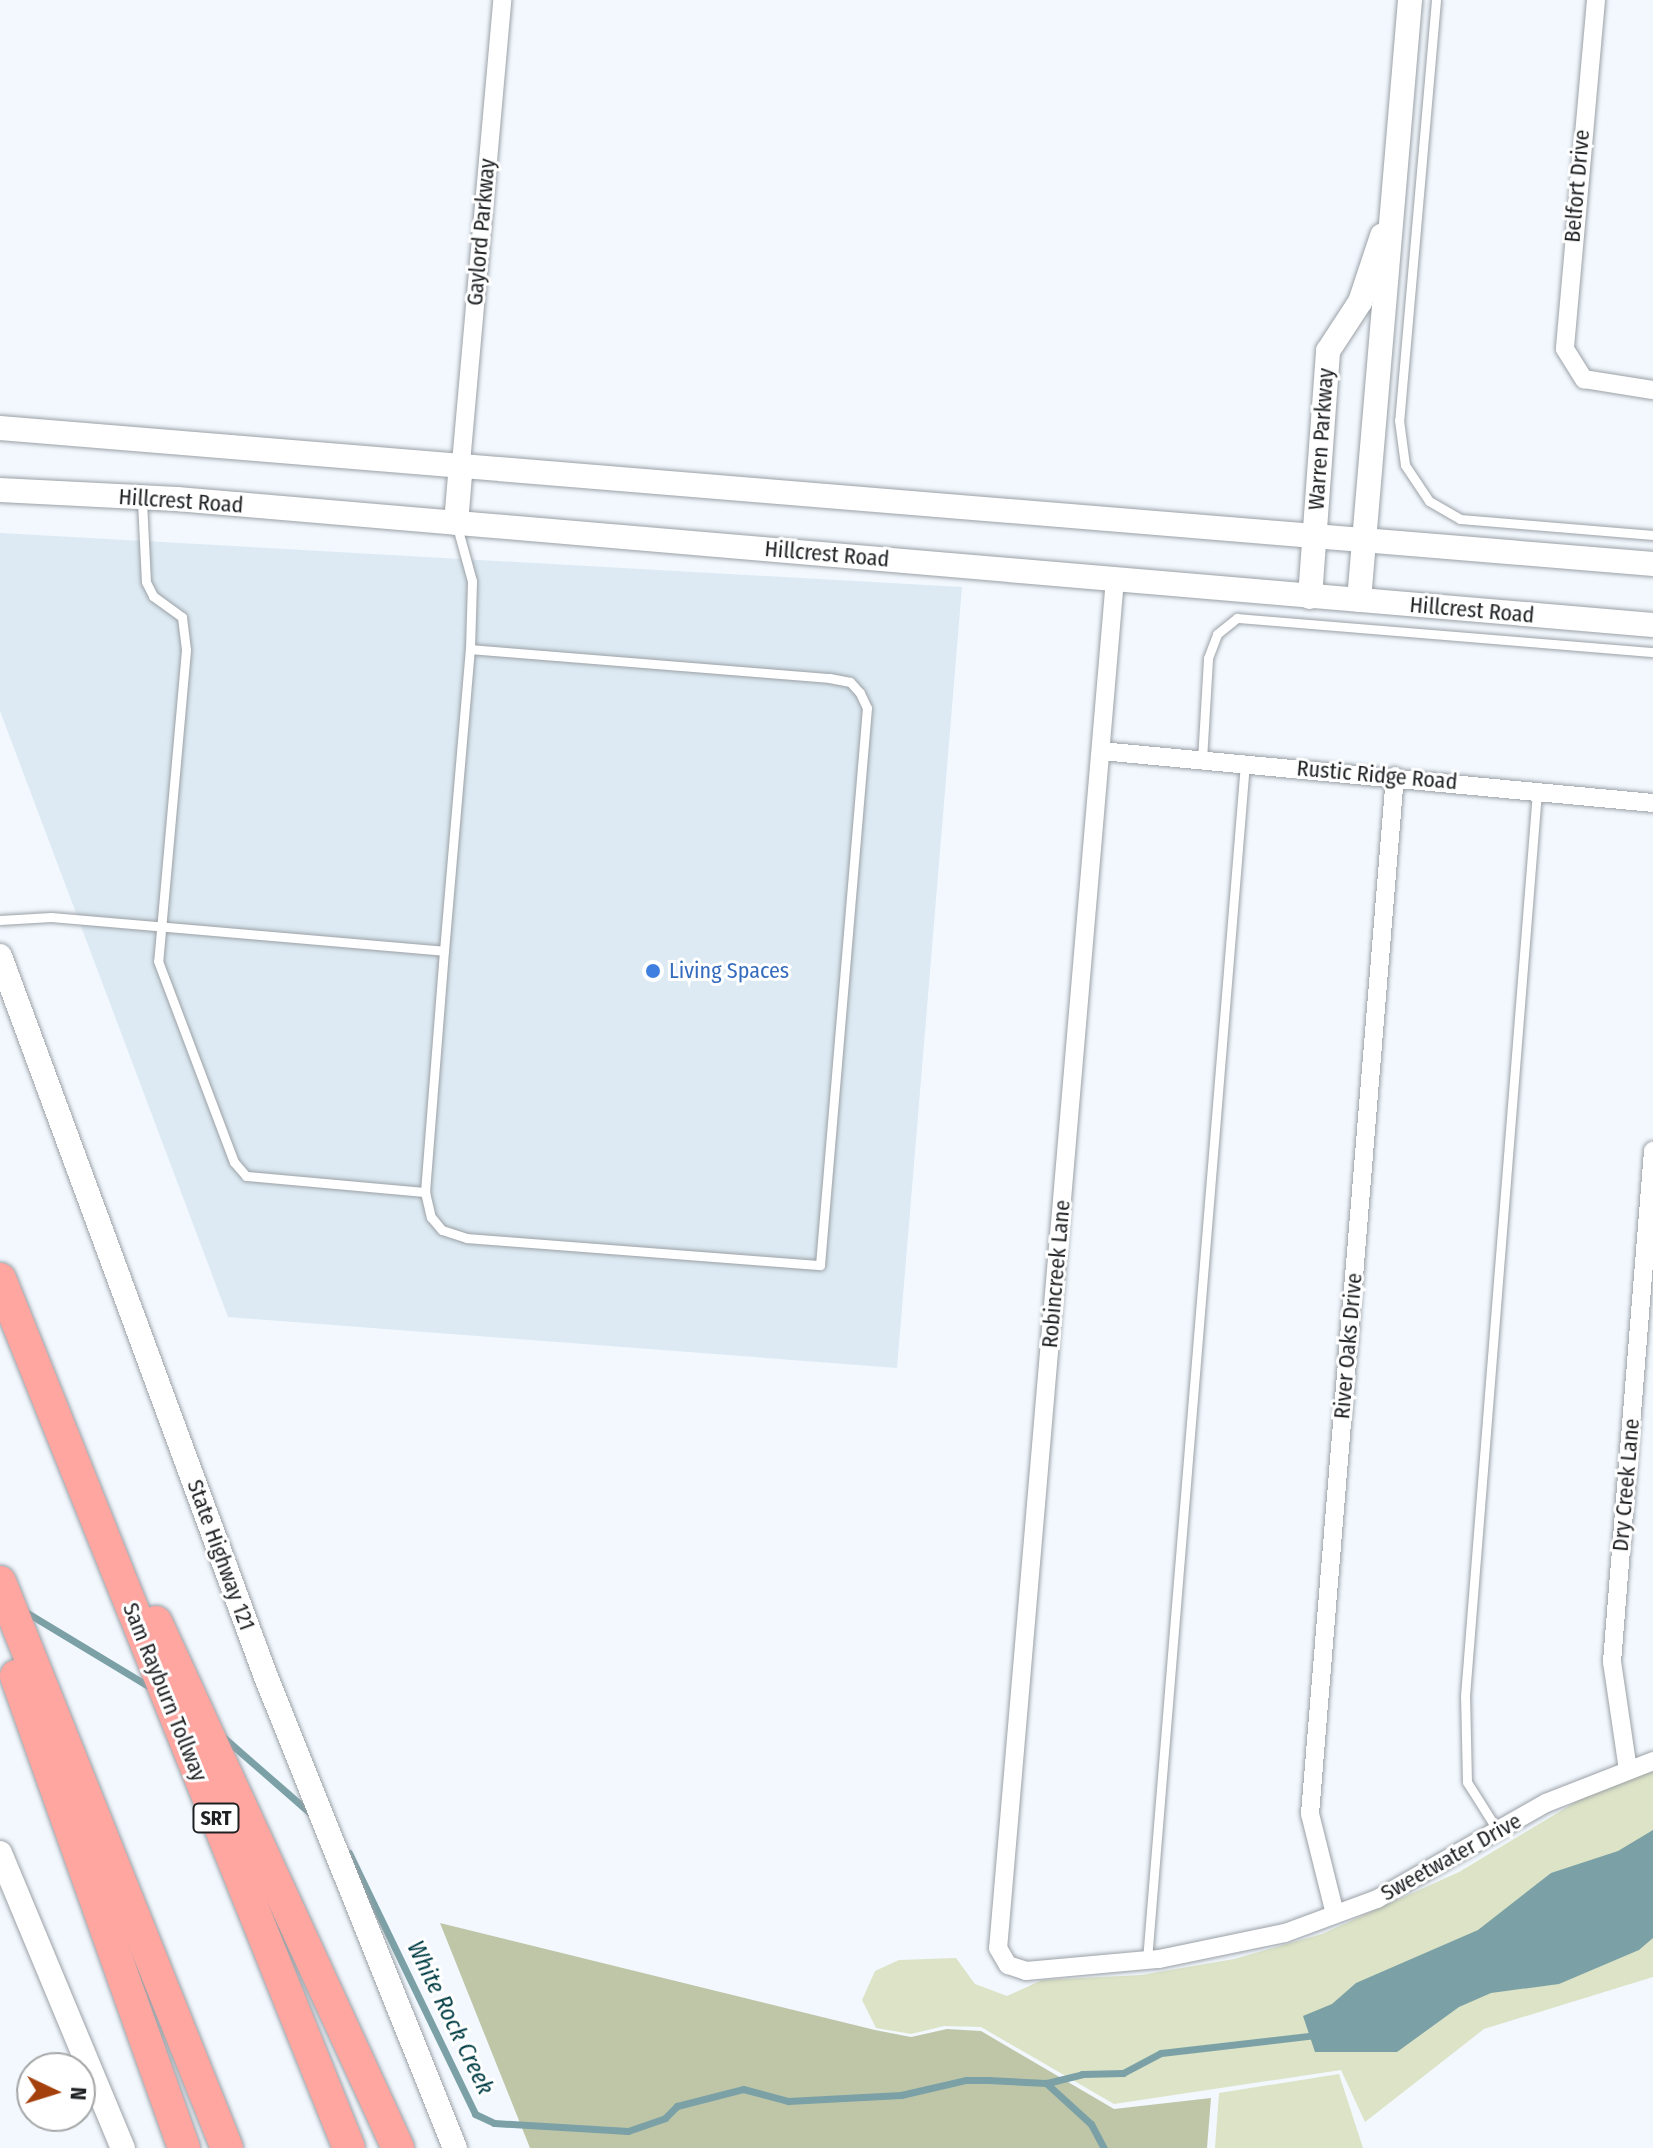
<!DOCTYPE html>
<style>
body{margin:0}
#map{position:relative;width:1653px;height:2148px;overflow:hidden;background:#f2f8fe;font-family:"Fira Sans Condensed",sans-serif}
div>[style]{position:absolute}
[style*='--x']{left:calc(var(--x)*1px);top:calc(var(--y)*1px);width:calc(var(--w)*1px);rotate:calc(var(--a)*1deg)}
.built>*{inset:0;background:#ddeaf3}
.green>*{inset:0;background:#dce3c6}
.forest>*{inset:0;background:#bfc6a8}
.water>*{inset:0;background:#7ba1a6}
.stream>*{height:7px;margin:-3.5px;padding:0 3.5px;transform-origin:3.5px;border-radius:3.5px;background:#7ba1a6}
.roads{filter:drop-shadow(0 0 2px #9ba1a6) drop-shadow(0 0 2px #9ba1a6)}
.service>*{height:9px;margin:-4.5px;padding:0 4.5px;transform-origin:4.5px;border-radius:4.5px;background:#fff}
.minor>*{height:18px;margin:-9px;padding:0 9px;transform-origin:9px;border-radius:9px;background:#fff}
.secondary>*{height:24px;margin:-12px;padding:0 12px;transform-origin:12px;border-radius:12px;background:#fff}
.motorway>*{height:32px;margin:-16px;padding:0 16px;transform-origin:16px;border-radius:16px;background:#ffa6a1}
.dots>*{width:22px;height:22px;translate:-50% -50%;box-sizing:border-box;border:4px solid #fff;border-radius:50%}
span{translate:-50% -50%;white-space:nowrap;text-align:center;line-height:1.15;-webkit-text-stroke:6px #fff;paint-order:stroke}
.shield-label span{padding:2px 6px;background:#fff;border:2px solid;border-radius:6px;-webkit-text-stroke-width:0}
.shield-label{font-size:20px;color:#1e2022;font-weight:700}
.street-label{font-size:22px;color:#1e2022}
.shop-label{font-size:22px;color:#366cbe}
.left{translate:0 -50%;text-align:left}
.water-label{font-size:24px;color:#003d44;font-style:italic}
.north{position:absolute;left:16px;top:2052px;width:80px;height:80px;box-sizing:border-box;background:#fff;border:2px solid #a5a6a7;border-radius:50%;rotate:94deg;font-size:22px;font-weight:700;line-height:32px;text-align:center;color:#1e2022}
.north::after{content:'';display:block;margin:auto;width:28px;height:36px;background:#a4400c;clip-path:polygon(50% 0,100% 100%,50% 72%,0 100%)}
</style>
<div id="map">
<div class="built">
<div style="clip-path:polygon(0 533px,962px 587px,897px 1368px,228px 1317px,0 711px)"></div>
</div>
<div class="green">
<div style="clip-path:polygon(1653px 1769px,1653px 1977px,1484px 2029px,1365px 2122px,1341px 2070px,1114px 2104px,981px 2027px,944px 2026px,911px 2034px,876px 2028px,862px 2000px,875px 1971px,899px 1960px,956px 1958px,975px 1984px,1007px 1996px,1042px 1980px,1141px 1975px,1234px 1959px,1322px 1934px,1459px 1872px,1599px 1788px)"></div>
<div style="clip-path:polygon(1339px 2074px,1363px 2148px,1215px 2148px,1219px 2093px)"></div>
</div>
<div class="forest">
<div style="clip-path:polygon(440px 1923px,875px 2030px,911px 2037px,947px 2029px,981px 2031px,1114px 2109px,1211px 2098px,1207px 2148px,530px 2148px)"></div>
</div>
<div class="water">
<div style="clip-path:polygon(1653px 1830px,1653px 1938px,1639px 1950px,1559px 1984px,1491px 1993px,1459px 2007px,1397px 2052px,1315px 2052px,1303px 2016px,1332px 2004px,1356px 1983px,1478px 1930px,1551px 1873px,1618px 1851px)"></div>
</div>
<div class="stream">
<div style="--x:24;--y:1611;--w:147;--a:31.1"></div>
<div style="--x:223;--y:1737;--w:116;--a:41.1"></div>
<div style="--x:349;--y:1853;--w:290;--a:64.2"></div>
<div style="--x:475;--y:2114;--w:21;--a:25"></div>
<div style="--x:494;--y:2123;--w:134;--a:3.4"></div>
<div style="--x:628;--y:2131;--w:39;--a:-19"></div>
<div style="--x:665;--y:2118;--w:17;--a:-45"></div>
<div style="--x:677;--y:2106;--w:68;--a:-14.4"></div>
<div style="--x:743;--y:2089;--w:47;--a:14.9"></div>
<div style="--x:788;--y:2101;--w:113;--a:-3"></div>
<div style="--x:901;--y:2095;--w:67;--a:-13"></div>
<div style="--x:966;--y:2080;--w:22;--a:0"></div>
<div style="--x:988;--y:2080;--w:58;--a:3"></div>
<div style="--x:1046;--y:2083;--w:61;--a:42.3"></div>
<div style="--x:1091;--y:2124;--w:27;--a:62"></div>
<div style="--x:1047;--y:2083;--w:36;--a:-14"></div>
<div style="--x:1082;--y:2074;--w:41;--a:-1.4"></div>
<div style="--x:1123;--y:2073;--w:43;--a:-27.8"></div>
<div style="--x:1161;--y:2053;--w:149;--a:-6.6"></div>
</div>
<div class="roads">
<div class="service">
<div style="--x:1436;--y:0;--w:422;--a:95"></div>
<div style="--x:1399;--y:420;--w:45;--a:82.4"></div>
<div style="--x:1405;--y:465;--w:43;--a:56.3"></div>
<div style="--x:1429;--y:501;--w:36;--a:30"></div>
<div style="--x:1460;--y:519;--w:194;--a:4.7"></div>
<div style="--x:142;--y:501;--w:81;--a:87.2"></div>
<div style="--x:146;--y:582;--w:16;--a:63"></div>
<div style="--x:153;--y:596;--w:36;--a:36"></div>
<div style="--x:182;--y:617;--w:33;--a:83"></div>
<div style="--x:186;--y:650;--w:312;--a:95.1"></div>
<div style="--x:158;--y:961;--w:215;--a:69.3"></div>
<div style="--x:234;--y:1162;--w:18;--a:49"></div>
<div style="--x:246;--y:1176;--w:180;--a:5.1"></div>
<div style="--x:425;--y:1192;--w:242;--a:-85.5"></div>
<div style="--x:1202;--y:760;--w:102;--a:-86.6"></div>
<div style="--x:1208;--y:658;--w:26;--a:-69"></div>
<div style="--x:1217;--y:634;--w:26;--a:-39"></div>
<div style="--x:1237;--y:618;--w:417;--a:4.7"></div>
<div style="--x:0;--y:920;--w:51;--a:-3.4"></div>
<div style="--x:51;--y:917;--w:394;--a:4.9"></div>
<div style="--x:444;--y:951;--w:303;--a:-85.1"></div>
<div style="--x:470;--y:649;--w:68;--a:-88.3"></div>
<div style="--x:472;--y:581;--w:60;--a:-105.4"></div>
<div style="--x:425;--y:1192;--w:26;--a:77"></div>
<div style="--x:431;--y:1217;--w:17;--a:50"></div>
<div style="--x:442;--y:1230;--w:26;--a:18"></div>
<div style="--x:467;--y:1238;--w:354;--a:4.4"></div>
<div style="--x:820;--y:1265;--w:559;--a:-85.18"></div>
<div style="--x:867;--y:708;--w:17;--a:-115"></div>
<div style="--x:860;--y:693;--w:15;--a:-132"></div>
<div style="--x:850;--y:682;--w:21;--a:-169"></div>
<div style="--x:829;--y:678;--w:360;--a:-175.4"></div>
<div style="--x:1498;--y:1831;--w:58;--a:-122.3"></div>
<div style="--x:1467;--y:1782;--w:86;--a:-91.3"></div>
<div style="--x:1465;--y:1696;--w:908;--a:-85.45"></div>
<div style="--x:1147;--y:1960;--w:1201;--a:-85.32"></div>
</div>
<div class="minor">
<div style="--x:1596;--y:0;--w:350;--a:95.1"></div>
<div style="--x:1565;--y:349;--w:36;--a:58"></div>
<div style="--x:1584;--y:379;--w:70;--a:9.1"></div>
<div style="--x:461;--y:463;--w:465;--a:-84.9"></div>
<div style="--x:1115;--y:579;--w:1374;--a:94.88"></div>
<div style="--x:998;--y:1948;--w:20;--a:60"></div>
<div style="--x:1008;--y:1965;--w:19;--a:18"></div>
<div style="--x:1026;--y:1971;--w:134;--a:-5.2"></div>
<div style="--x:1159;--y:1959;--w:129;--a:-11.7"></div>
<div style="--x:1285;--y:1933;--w:98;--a:-20.3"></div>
<div style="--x:1377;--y:1899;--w:194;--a:-29.6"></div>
<div style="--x:1546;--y:1803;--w:115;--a:-21.4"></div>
<div style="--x:1101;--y:751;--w:554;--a:5.38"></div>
<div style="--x:1628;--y:1770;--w:109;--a:-98.4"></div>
<div style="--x:1612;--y:1662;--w:513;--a:-85.41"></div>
<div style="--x:1335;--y:1914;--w:103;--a:-104"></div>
<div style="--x:1310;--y:1814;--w:1041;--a:-85.32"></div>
</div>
<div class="secondary">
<div style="--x:0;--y:428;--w:1659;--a:4.7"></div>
<div style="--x:0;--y:490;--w:177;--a:2.9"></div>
<div style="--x:177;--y:499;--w:1481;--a:4.88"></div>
<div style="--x:456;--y:523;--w:60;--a:-85.2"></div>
<div style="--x:1310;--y:597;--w:247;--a:-85.8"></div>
<div style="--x:1328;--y:351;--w:59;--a:-56.9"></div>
<div style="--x:1360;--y:302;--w:70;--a:-71.6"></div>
<div style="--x:1359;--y:600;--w:602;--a:-85.14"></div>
<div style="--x:0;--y:956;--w:769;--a:69.75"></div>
<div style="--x:266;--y:1677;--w:508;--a:68.14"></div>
<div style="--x:0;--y:1853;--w:320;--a:67.4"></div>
</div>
<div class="motorway">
<div style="--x:0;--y:1279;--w:936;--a:68.12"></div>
<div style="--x:0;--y:1582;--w:610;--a:68.15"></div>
<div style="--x:156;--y:1622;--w:579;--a:65.29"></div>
<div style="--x:16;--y:1676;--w:501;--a:70.41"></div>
</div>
</div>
<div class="dots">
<div style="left:653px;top:971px;background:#3f7fe0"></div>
</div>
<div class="shield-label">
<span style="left:216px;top:1818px">SRT</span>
</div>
<div class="street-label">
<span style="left:1577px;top:186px;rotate:-85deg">Belfort Drive</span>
<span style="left:481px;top:232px;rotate:-85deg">Gaylord Parkway</span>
<span style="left:1321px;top:439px;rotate:-86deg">Warren Parkway</span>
<span style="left:181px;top:501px;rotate:4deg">Hillcrest Road</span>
<span style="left:827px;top:554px;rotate:5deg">Hillcrest Road</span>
<span style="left:1472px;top:610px;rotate:5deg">Hillcrest Road</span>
<span style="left:1377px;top:775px;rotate:5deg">Rustic Ridge Road</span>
<span style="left:1056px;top:1274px;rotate:-85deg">Robincreek Lane</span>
<span style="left:1348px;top:1346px;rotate:-85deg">River Oaks Drive</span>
<span style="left:1626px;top:1485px;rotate:-85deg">Dry Creek Lane</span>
<span style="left:221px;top:1555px;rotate:70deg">State Highway 121</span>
<span style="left:165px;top:1692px;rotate:68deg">Sam Rayburn Tollway</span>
<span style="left:1451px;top:1857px;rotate:-29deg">Sweetwater Drive</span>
</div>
<div class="shop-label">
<span class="left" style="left:669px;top:971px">Living Spaces</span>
</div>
<div class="water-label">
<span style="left:450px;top:2018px;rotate:64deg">White Rock Creek</span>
</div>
<div class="north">N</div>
</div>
